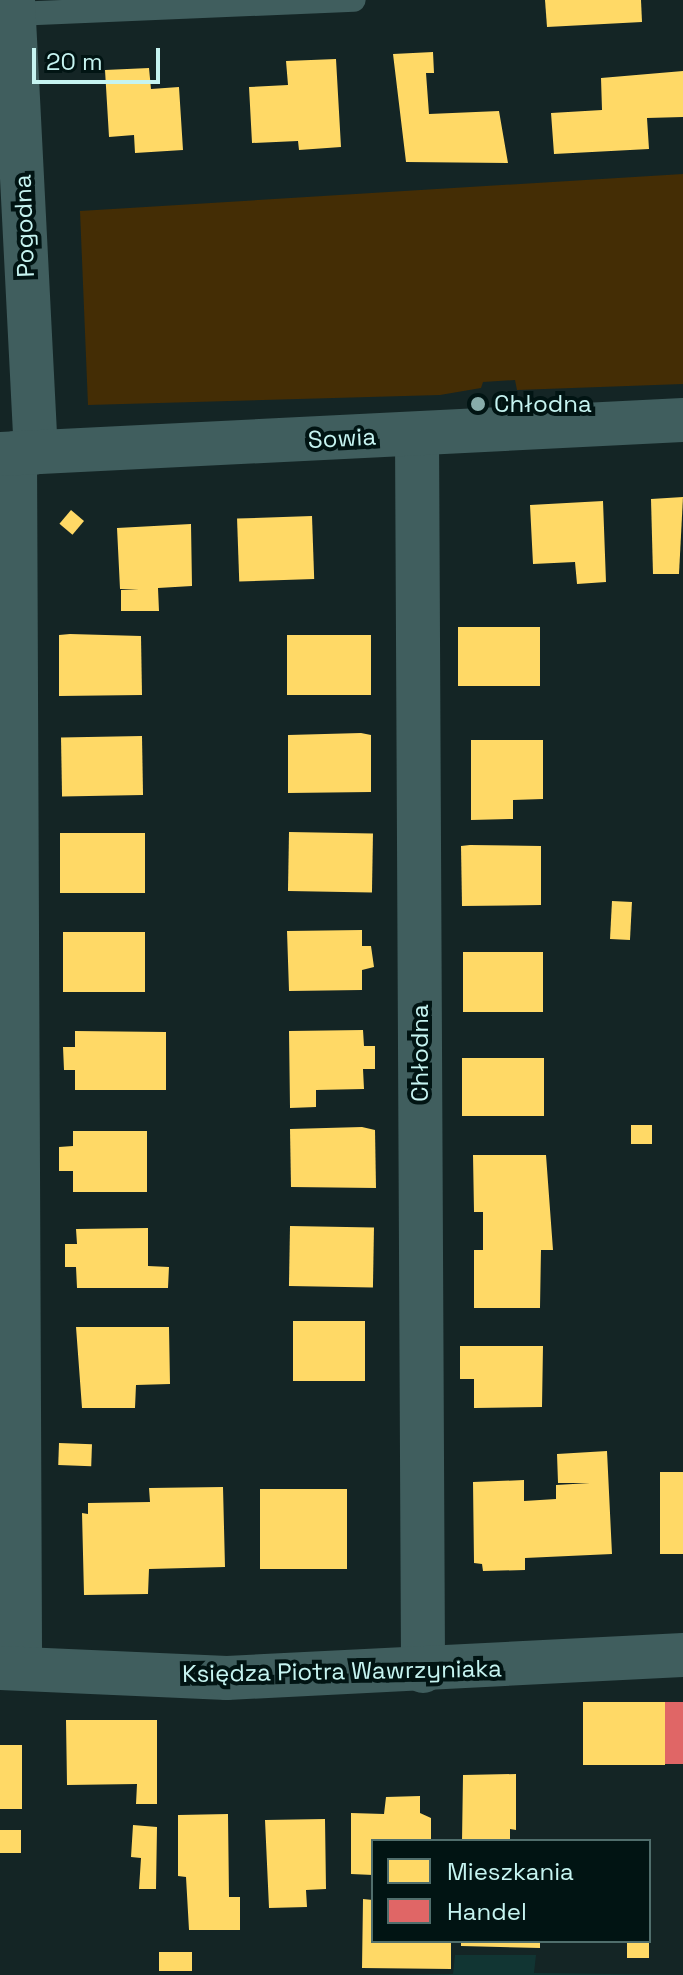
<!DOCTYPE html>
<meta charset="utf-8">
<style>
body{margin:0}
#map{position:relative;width:683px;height:1975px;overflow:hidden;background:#142525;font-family:"Space Grotesk",sans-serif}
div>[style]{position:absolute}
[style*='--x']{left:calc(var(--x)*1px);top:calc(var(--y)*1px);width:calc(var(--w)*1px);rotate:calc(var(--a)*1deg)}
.built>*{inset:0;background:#113533}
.green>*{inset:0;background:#442d05}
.homes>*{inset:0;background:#ffd966;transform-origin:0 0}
.shops>*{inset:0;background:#e06666;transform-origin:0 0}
.lane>*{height:24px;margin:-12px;padding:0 12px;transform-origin:12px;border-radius:12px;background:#405e5e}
.street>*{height:44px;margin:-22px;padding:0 22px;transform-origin:22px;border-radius:22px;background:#405e5e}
.secondary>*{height:44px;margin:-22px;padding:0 22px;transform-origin:22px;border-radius:22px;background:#405e5e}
.dots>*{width:22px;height:22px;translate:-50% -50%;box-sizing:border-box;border:4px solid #011413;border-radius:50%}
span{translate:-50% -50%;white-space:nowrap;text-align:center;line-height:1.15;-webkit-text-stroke:8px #011413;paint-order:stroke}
.street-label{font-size:24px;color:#c6f4f1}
.poi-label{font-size:24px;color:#c6f4f1}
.left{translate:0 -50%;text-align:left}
.legend{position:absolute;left:371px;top:1839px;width:280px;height:104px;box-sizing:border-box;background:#011413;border:2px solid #506e6c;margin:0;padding:10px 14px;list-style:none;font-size:24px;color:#c6f4f1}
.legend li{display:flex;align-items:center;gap:16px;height:40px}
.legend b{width:40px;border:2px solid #506e6c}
.scale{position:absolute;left:32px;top:48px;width:128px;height:36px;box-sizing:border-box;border:4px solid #c6f4f1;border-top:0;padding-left:10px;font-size:24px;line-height:28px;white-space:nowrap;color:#c6f4f1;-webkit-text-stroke:6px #011413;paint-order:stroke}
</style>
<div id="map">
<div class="built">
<div style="clip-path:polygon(455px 1955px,536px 1955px,534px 1973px,683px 1975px,386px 1975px,453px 1974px)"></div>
</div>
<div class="green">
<div style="clip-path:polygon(683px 174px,683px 384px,517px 390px,515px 380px,483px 382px,481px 388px,440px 395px,88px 405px,80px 211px)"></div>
</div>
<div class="homes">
<div style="clip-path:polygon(545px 0,641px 0,642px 22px,547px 27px)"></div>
<div style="clip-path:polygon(433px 52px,434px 73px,426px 73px,429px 114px,499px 111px,508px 163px,406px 162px,393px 54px)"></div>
<div style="clip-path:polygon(336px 59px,341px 147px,299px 150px,298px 141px,252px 143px,249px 87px,288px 85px,286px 61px)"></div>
<div style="clip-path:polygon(149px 68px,151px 89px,179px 87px,183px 150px,135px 153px,134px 135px,109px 137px,105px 70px)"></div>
<div style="clip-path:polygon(683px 71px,683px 117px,647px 118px,649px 149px,554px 154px,551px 113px,602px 110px,601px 78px)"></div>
<div style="clip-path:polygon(683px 497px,679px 574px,653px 574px,651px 499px)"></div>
<div style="clip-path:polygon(603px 501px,606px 582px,577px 584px,575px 562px,533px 564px,530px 505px)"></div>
<div style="left:71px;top:510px;width:17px;height:18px;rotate:40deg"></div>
<div style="left:312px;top:516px;width:63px;height:75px;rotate:88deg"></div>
<div style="clip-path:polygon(191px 524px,192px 586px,158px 588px,159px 611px,121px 611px,121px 590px,139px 589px,120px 589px,117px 528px)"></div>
<div style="left:458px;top:627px;width:82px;height:59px"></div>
<div style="clip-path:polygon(70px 634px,141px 636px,142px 695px,59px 696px,59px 635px)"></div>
<div style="left:287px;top:635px;width:84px;height:60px"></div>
<div style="clip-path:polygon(361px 733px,371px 735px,371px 792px,288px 793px,288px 735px)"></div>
<div style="left:142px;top:736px;width:59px;height:81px;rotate:89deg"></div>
<div style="clip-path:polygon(471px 740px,543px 740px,543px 799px,513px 800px,513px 819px,471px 820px)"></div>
<div style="left:289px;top:832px;width:84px;height:59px;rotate:1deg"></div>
<div style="left:60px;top:833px;width:85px;height:60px"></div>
<div style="clip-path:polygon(470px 845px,541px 846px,541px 905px,462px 906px,461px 846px)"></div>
<div style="left:612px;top:901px;width:20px;height:38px;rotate:3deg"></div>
<div style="clip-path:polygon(362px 930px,362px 946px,371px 946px,374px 967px,362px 970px,362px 990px,289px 991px,287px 931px)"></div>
<div style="left:145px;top:932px;width:60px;height:82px;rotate:90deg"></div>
<div style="left:543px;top:952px;width:60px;height:80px;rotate:90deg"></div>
<div style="clip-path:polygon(363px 1030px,364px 1046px,375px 1046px,375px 1069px,363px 1069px,364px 1089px,316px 1090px,316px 1107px,290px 1108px,289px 1031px)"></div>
<div style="clip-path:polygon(75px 1031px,166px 1032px,166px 1090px,75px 1090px,75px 1070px,64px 1070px,63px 1047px,75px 1047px)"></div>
<div style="left:462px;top:1058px;width:82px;height:58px"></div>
<div style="left:631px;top:1125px;width:21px;height:19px"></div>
<div style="clip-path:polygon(362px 1127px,375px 1130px,376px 1188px,291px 1187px,290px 1129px)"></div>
<div style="clip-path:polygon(73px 1131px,147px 1131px,147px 1192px,73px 1192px,73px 1171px,59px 1171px,59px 1147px,73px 1146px)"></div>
<div style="clip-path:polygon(473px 1155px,546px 1155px,553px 1250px,541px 1250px,540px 1308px,474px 1308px,474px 1250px,483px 1250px,483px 1212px,474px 1212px)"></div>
<div style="left:290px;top:1226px;width:84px;height:60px;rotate:1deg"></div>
<div style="clip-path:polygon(148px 1228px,148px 1266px,169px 1267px,168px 1288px,77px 1288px,76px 1267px,65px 1267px,65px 1244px,77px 1244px,76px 1229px)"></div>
<div style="left:293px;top:1321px;width:72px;height:60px"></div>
<div style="clip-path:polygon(76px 1327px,169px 1327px,170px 1384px,136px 1385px,135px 1408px,82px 1408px)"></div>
<div style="clip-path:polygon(460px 1346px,543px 1346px,542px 1407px,474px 1408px,474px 1379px,460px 1379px)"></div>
<div style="left:59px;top:1443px;width:33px;height:22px;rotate:2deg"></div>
<div style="clip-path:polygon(607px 1451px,612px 1554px,525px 1558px,525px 1570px,483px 1571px,482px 1564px,474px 1563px,473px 1482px,524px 1480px,524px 1501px,556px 1499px,556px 1485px,590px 1483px,558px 1483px,557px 1454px)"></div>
<div style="left:683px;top:1472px;width:82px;height:23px;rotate:90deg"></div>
<div style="clip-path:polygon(223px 1487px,225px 1567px,149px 1569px,148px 1594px,84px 1595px,82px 1513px,88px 1514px,88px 1503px,150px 1502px,149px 1488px)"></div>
<div style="left:347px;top:1489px;width:80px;height:87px;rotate:90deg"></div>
<div style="left:583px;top:1702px;width:82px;height:63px"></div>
<div style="clip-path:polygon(66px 1720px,157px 1720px,157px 1804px,136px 1804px,137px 1784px,67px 1785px)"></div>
<div style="left:0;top:1745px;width:22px;height:64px"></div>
<div style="clip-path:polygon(516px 1774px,516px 1830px,510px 1829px,510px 1841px,462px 1841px,463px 1775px)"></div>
<div style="clip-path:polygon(420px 1796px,420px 1813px,431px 1818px,431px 1841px,373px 1841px,373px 1875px,351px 1874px,351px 1813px,384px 1814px,386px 1797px)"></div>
<div style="clip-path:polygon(228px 1814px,229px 1897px,240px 1897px,240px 1930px,189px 1930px,186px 1877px,178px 1876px,178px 1815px)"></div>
<div style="clip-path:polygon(325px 1819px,326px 1889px,306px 1890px,307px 1907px,269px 1908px,265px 1820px)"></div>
<div style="clip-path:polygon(133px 1825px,157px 1827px,156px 1889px,139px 1889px,141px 1858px,131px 1857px)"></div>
<div style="left:0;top:1830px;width:21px;height:23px"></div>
<div style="clip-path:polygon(363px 1899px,373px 1900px,373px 1941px,451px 1941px,451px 1969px,362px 1968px)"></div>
<div style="clip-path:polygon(461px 1941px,540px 1941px,540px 1948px,461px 1946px)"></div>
<div style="left:649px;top:1941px;width:17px;height:22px;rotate:90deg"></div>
<div style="left:159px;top:1952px;width:33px;height:19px"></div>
</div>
<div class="shops">
<div style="left:665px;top:1702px;width:18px;height:62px"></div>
</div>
<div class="lane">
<div style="--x:14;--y:14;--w:340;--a:-2.4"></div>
</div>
<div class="street">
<div style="--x:13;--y:0;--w:453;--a:87.1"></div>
<div style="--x:417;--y:434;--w:1237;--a:89.72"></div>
<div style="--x:15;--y:453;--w:1215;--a:89.76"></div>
<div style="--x:0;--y:1668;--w:227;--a:2.5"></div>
<div style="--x:227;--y:1678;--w:457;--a:-2.9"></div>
</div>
<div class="secondary">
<div style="--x:0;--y:454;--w:684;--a:-2.85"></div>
</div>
<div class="dots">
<div style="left:478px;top:404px;background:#88acaa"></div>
</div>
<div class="street-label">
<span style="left:24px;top:226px;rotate:-92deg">Pogodna</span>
<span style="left:342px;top:438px;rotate:-3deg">Sowia</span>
<span style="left:420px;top:1053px;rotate:-90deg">Chłodna</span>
<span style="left:342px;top:1671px;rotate:-1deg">Księdza Piotra Wawrzyniaka</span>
</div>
<div class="poi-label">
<span class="left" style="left:494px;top:404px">Chłodna</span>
</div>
<ul class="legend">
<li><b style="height:22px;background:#ffd966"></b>Mieszkania</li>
<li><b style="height:22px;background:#e06666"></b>Handel</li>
</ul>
<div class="scale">20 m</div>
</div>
